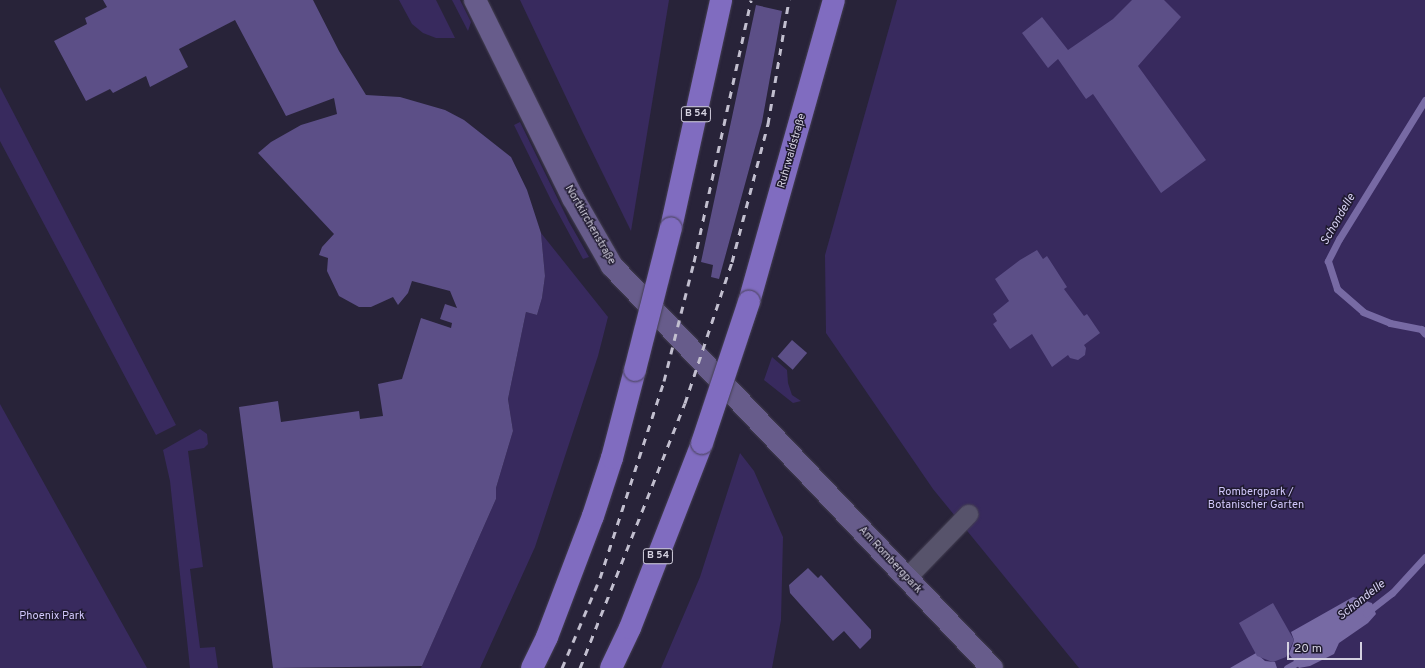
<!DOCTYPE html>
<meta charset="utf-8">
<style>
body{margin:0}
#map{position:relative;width:1425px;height:668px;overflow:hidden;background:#282339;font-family:Overpass,sans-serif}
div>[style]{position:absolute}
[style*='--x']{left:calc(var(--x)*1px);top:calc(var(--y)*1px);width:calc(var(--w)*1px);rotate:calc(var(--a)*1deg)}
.green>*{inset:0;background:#382a5e}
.water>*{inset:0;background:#776aa4}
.stream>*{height:7px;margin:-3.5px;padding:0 3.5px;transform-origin:3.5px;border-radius:3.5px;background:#776aa4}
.building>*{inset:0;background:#5c4f87;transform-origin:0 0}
.roads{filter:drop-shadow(0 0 1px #443f52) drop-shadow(0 0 1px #443f52)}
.minor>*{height:19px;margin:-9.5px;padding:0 9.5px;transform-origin:9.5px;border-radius:9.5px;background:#57536b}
.secondary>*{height:22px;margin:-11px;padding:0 11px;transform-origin:11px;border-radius:11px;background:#675c8b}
.trunk>*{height:22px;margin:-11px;padding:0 11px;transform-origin:11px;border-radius:11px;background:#806cc0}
.rail>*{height:3px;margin-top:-1.5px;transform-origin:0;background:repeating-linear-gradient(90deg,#c2bfcf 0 7px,transparent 0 14px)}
.bridges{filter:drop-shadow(0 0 1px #443f52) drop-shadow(0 0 1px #443f52)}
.trunk-bridge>*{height:22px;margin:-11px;padding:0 11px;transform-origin:11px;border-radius:11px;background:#806cc0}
span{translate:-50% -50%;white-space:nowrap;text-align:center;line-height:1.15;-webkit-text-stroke:3px #1f1a2f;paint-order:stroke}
.shield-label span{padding:1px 3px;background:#1f1a2f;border:1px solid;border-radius:3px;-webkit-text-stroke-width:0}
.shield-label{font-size:10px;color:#d5d2e1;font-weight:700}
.street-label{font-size:11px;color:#d5d2e1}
.park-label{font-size:11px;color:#d1c7fb}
.water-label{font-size:12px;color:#d5cff2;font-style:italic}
.scale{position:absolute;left:1287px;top:642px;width:75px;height:18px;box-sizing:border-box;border:2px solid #d5d2e1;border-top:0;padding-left:5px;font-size:12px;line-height:14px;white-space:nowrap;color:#d5d2e1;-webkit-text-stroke:3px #1f1a2f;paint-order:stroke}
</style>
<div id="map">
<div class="green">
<div style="clip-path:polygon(399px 0,436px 0,455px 38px,436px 38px,423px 33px,412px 24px)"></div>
<div style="clip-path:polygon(452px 0,460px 0,471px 22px,468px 31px)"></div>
<div style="clip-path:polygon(520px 0,669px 0,631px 231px,583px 133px)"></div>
<div style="clip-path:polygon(897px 0,1425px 0,1425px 668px,1079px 668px,933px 489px,826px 333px,825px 255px)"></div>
<div style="clip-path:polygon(0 87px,176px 425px,156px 435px,0 141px)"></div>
<div style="clip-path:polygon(520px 122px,569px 222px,589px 257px,583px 259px,551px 200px,514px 125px)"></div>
<div style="clip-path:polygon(541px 233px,608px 317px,598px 356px,535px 547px,480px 668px,421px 668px,496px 499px,496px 488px,513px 431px,508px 399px,526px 312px,537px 315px,542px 298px,545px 276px)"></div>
<div style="clip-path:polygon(772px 357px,787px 370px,788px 383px,792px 395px,801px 401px,793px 403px,764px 380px)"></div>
<div style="clip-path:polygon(0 404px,60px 512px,147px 668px,0 668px)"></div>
<div style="clip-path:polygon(200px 429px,207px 434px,208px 444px,204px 448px,188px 451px,203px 567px,190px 569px,200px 648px,215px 647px,218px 668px,190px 668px,170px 481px,163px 450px)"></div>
<div style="clip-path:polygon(740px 453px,754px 471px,783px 537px,781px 620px,772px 668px,661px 668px,700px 577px)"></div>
</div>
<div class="water">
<div style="clip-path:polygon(1353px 597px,1372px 603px,1376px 614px,1368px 623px,1339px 643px,1334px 654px,1310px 666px,1299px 668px,1289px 654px,1294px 640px,1291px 632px)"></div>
<div style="clip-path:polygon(1256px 653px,1265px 661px,1275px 662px,1277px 668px,1230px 668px)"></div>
</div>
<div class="stream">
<div style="--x:1425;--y:100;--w:163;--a:121.7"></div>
<div style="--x:1339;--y:239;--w:25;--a:117"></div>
<div style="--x:1328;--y:261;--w:29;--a:72"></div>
<div style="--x:1337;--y:289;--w:35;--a:41"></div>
<div style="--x:1363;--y:312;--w:29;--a:22"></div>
<div style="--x:1390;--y:323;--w:32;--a:11"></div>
<div style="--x:1421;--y:329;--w:6;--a:51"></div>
<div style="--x:1366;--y:613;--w:33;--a:-38"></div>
<div style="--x:1392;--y:593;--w:49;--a:-47.5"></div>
<div style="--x:1287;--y:668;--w:18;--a:-29"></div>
</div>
<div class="building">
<div style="clip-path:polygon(103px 0,313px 0,339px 51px,366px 95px,400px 97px,445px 110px,464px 120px,511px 157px,527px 190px,541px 233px,545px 276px,542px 298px,537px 315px,526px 312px,508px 399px,513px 431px,496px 488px,496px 499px,422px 666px,273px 668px,239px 407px,278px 401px,281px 422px,359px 411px,360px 419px,383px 416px,378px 384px,402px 379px,421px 318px,451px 328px,452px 323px,440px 319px,445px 304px,457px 308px,450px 291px,412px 281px,408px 293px,398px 305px,393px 297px,371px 307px,359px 307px,339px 296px,327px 271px,328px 258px,319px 255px,322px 247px,334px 234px,258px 153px,271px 142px,301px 125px,337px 114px,334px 98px,286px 116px,235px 20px,179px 49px,188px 67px,150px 87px,146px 76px,113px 93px,110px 89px,86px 101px,54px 41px,87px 24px,85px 18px,107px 7px)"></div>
<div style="clip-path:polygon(1132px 0,1164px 0,1181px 17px,1138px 66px,1206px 160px,1161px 193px,1093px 94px,1086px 99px,1058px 59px,1048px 68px,1022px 33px,1042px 17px,1068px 50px,1113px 19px)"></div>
<div style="clip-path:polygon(756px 5px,782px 11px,762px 122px,719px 279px,711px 277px,713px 265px,701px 262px)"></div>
<div style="clip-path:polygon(1037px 250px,1043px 259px,1047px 256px,1067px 287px,1064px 289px,1084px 316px,1087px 314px,1100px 333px,1084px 345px,1086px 348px,1085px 355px,1078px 360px,1070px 358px,1068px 355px,1052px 367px,1032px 334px,1010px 349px,993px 324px,997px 321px,993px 314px,1009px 301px,995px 279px,1020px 260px)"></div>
<div style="left:792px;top:340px;width:20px;height:22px;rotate:41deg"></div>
<div style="clip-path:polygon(808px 568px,818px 578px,821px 575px,871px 630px,871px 638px,860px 649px,844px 631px,833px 641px,790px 593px,789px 585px)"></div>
<div style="clip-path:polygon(1273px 603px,1294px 640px,1286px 657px,1273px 662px,1257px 656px,1239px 623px)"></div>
</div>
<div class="roads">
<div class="minor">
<div style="--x:907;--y:577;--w:88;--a:-45.9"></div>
</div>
<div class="secondary">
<div style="--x:475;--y:0;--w:221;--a:63.7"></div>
<div style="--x:573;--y:198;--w:78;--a:60.2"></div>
<div style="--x:612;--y:266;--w:553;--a:46.61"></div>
</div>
<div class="trunk">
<div style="--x:671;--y:228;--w:233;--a:-77.6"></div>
<div style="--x:749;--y:302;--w:314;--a:-74.3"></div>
<div style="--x:532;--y:668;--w:34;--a:-64"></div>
<div style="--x:547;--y:637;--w:129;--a:-69.2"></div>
<div style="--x:593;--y:516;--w:61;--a:-71.9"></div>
<div style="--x:612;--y:458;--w:91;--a:-75.4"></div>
<div style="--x:611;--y:668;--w:44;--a:-64.6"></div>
<div style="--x:630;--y:628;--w:199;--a:-68.7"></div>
</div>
</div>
<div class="rail">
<div style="--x:562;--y:668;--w:98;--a:-67.1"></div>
<div style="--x:600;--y:578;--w:207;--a:-72"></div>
<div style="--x:664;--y:381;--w:123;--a:-75.9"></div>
<div style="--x:694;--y:262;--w:268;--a:-77.7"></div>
<div style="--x:580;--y:668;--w:285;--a:-68.4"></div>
<div style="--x:685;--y:403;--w:149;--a:-71.6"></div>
<div style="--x:732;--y:262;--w:143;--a:-75.4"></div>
<div style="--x:768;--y:124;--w:126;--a:-80.4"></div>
</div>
<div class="bridges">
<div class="trunk-bridge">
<div style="--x:635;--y:370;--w:146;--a:-75.8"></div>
<div style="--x:702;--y:443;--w:149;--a:-71.6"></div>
</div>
</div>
<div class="shield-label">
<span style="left:696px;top:114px">B 54</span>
<span style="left:658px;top:556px">B 54</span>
</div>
<div class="street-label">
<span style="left:792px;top:151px;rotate:-74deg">Ruhrwaldstraße</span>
<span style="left:590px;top:225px;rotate:60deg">Nortkirchenstraße</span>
<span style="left:890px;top:560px;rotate:47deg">Am Rombergpark</span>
</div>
<div class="park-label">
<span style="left:1256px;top:499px">Rombergpark /<br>Botanischer Garten</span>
<span style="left:52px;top:616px">Phoenix Park</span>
</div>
<div class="water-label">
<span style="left:1339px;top:220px;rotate:-60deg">Schondelle</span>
<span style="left:1362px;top:601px;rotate:-38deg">Schondelle</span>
</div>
<div class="scale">20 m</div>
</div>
